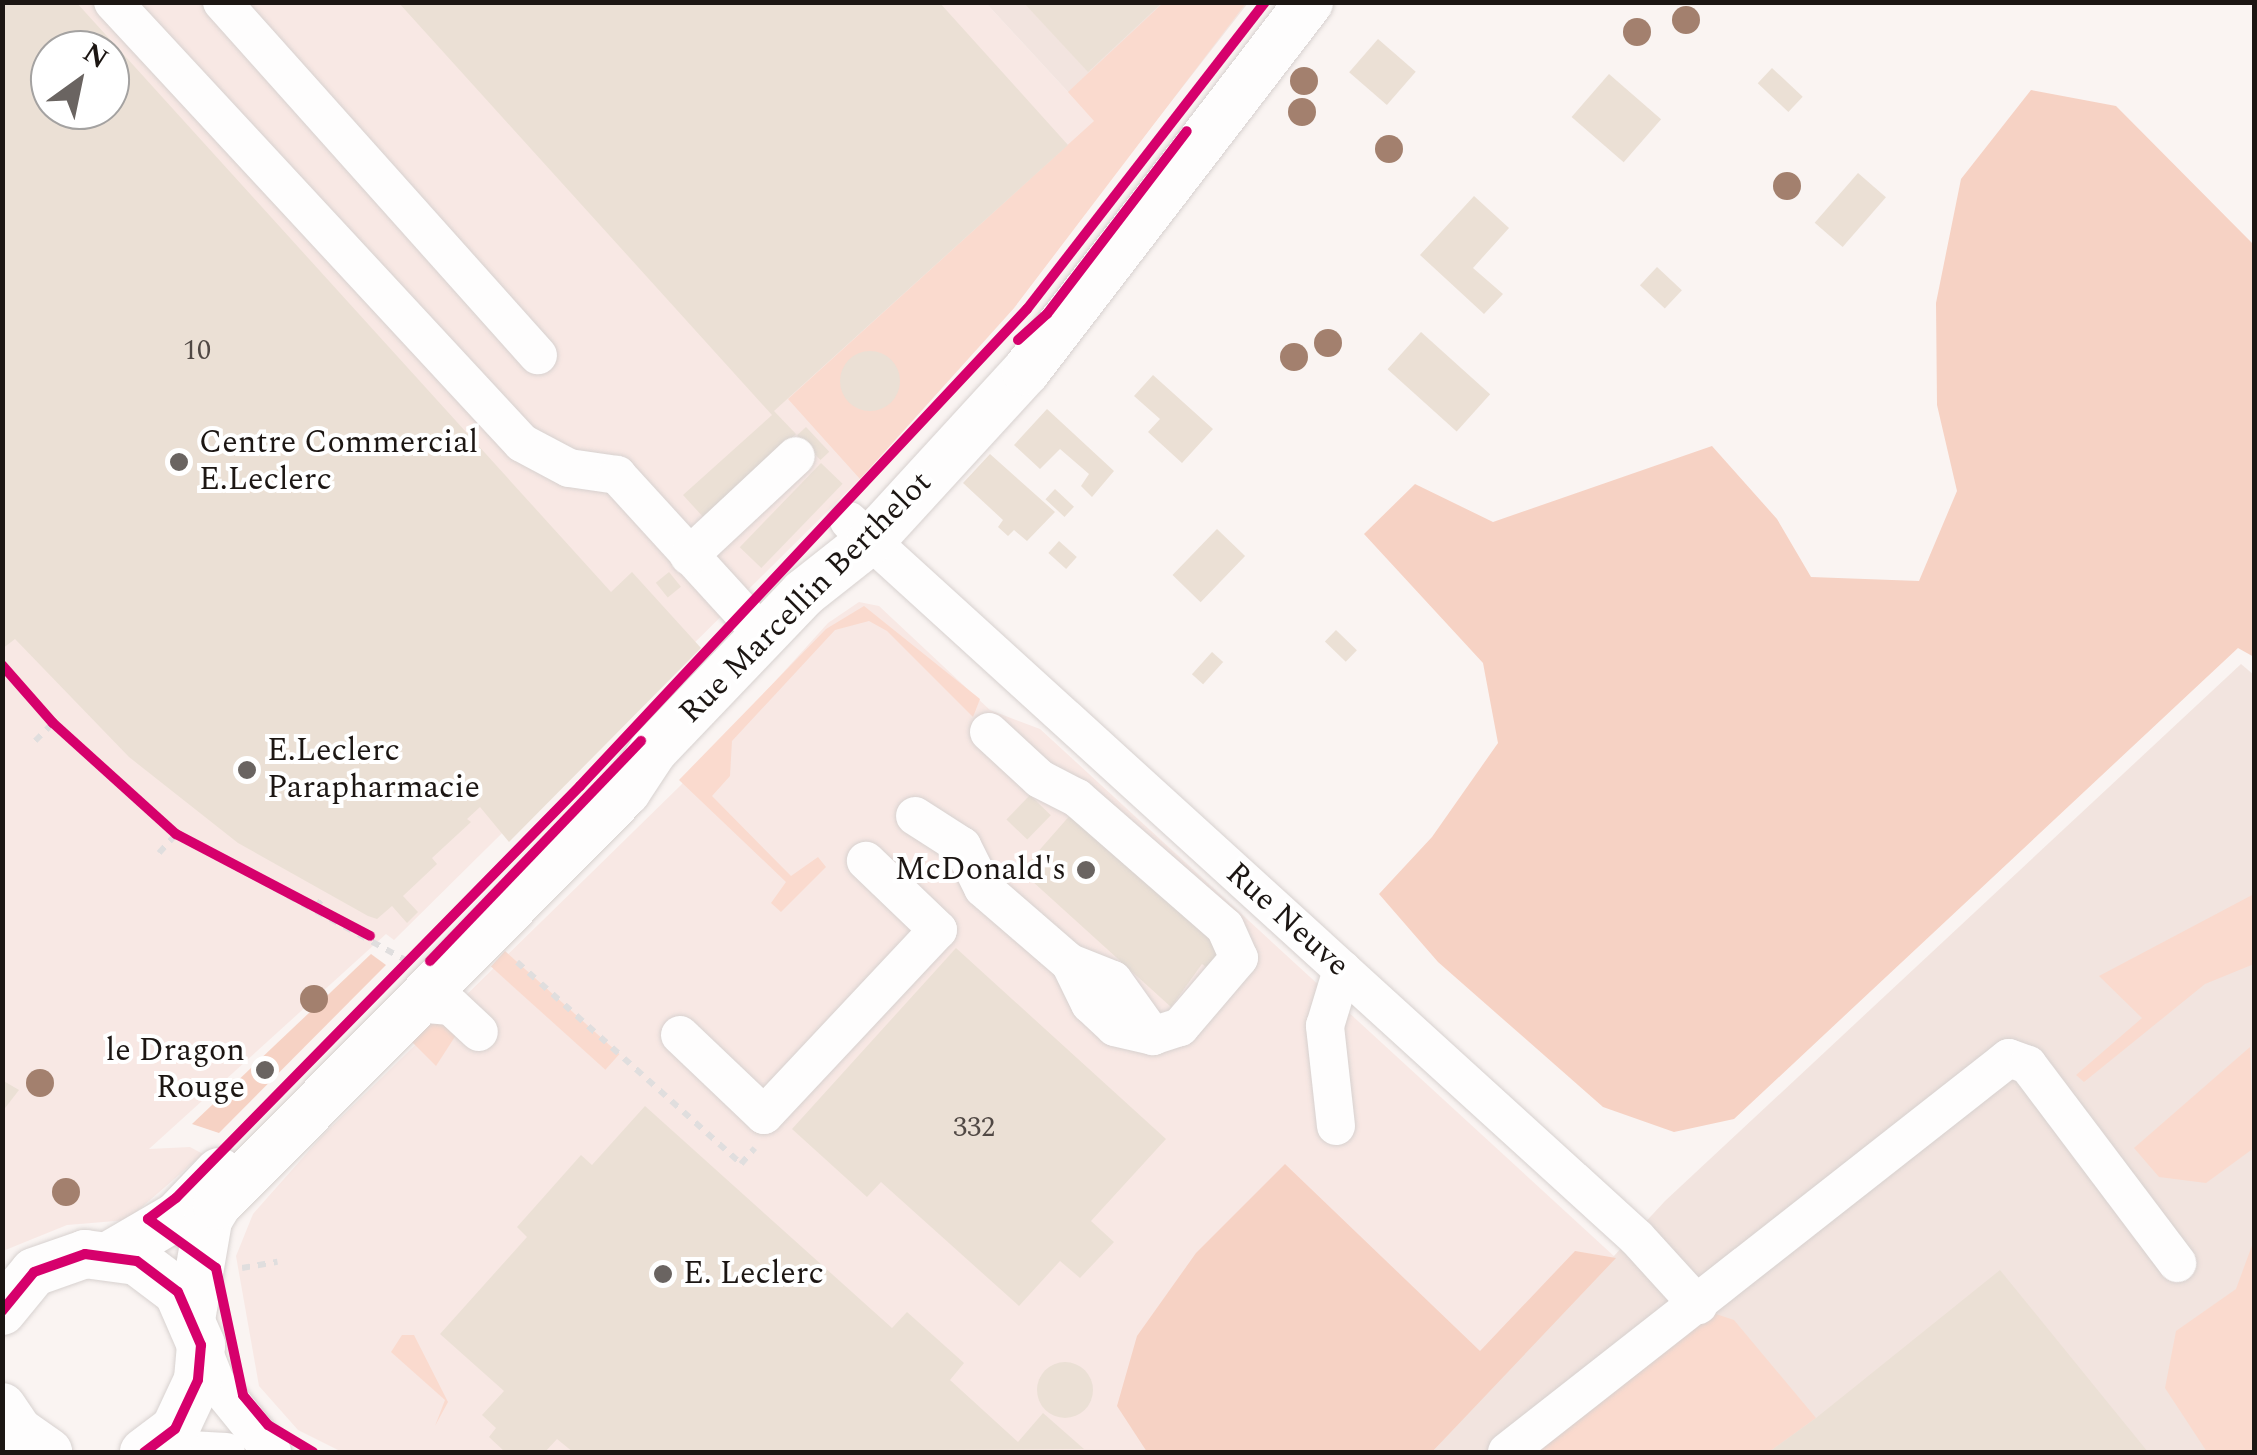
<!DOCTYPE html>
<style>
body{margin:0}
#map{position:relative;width:2257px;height:1455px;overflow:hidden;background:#faf4f2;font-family:Spectral,serif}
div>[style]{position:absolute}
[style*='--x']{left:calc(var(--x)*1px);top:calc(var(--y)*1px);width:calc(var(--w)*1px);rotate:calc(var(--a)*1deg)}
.commercial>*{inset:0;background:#f8e8e4}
.built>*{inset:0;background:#f2e4df}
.green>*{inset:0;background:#fadace;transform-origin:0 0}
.forest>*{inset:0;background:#f6d2c4}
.building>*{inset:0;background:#ebe0d5;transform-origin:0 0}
.round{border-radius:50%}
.path>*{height:6px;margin-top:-3px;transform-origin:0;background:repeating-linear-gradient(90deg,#e0dede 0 8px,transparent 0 16px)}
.roads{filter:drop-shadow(0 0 2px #d7d1cf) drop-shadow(0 0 2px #d7d1cf)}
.minor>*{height:38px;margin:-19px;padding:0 19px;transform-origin:19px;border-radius:19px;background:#fefdfd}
.major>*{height:48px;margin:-24px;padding:0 24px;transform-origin:24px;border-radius:24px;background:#fefdfd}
.cycleway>*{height:10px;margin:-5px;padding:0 5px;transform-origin:5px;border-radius:5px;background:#d6006c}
.trees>*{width:28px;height:28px;margin:-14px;border-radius:50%;background:#a3806e}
.dots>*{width:28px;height:28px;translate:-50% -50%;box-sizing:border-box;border:5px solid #fff;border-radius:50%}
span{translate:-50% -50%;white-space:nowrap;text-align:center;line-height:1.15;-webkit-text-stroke:8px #fff;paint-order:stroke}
.number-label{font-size:28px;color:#504844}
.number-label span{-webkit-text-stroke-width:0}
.poi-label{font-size:32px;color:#1c1613}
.left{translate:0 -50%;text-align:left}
.right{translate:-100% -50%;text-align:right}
.street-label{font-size:32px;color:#1c1613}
.frame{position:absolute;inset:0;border:5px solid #1c1613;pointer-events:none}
.north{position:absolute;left:30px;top:30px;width:100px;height:100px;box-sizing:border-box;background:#fff;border:2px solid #a4a2a1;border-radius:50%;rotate:33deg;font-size:28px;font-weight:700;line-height:40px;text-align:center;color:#1c1613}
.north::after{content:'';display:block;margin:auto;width:35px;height:45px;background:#6a6461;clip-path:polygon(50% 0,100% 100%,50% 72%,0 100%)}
</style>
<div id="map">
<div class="commercial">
<div style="clip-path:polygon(evenodd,3px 3px,986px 3px,1128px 157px,1014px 308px,860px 479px,394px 940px,386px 934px,149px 1149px,190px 1147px,203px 1154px,127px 1220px,67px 1225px,3px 1251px,3px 3px,50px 50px,110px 50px,110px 110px,50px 110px,50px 50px)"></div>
<div style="clip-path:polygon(859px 602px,879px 606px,990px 710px,1040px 729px,1616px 1258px,1432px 1452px,342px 1452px,298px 1430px,259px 1386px,236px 1256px,253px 1214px,322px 1136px,681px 785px,828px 623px)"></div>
</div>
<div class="built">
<div style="clip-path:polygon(986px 3px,1248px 3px,1128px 157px)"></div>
<div style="clip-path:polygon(2241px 664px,2254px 675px,2254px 1452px,1432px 1452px,1665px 1201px)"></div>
</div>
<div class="green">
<div style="clip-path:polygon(1163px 3px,1246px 3px,1014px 308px,860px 479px,788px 399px,1094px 121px,1068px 92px)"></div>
<div style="clip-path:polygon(864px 606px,980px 699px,973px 717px,887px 631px,869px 621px,835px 630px,732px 741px,730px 776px,712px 796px,791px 876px,818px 857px,826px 867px,781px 912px,771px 903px,786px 882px,679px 780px,826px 629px)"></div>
<div style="clip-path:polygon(2254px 894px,2254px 964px,2205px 984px,2084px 1082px,2076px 1075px,2142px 1018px,2099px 976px)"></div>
<div style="left:505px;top:951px;width:154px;height:21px;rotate:42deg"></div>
<div style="clip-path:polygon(439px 1014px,458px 1032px,436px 1066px,412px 1042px)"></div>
<div style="clip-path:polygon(2250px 1047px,2254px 1148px,2206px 1183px,2159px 1177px,2134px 1148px)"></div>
<div style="clip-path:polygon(2254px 1240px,2254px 1452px,2207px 1452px,2165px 1388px,2176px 1331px,2236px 1289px)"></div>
<div style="clip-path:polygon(1707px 1311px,1734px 1320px,1816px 1418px,1769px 1452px,1535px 1452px)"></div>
<div style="clip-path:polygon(402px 1335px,414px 1335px,448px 1402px,435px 1426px,445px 1400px,391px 1352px)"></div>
</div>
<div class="forest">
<div style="clip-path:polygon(2031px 90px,2116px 106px,2254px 245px,2254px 657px,2238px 648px,1734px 1119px,1674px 1132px,1603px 1107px,1438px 962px,1379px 894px,1432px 837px,1498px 743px,1483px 663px,1364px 534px,1415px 484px,1493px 522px,1712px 446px,1777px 519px,1811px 577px,1919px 581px,1957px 491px,1937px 405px,1936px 303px,1961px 179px)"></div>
<div style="clip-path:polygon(371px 954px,386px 965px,219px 1133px,192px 1124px)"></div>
<div style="clip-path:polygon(1285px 1164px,1480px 1351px,1575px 1251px,1616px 1258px,1432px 1452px,1147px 1452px,1117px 1406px,1137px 1336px,1196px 1253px)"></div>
</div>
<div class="building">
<div style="clip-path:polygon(evenodd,2px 2px,76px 2px,611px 592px,632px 572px,701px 648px,509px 842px,480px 807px,467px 819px,471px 822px,432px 858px,437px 864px,403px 896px,418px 912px,407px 923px,392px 906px,377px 919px,368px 916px,238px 843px,129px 757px,15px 639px,2px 649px,2px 2px,50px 50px,110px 50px,110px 110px,50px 110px,50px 50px)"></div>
<div style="clip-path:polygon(398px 2px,939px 2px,1068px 145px,774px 411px,796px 434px,704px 518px,683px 495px,772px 415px)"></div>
<div style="clip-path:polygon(1023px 2px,1163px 2px,1088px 72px)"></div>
<div style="left:1378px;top:39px;width:50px;height:44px;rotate:41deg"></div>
<div style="left:1772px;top:68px;width:42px;height:21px;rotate:43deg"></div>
<div style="left:1609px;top:74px;width:69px;height:57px;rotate:41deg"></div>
<div style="left:1858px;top:173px;width:37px;height:66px;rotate:41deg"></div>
<div style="clip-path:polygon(1474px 196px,1509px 228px,1473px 268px,1503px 294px,1484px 314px,1420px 255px)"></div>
<div style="left:1657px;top:267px;width:34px;height:25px;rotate:43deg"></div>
<div style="left:1421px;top:332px;width:93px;height:50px;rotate:42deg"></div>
<div class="round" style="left:840px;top:351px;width:60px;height:60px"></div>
<div style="clip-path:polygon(1153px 375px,1213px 429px,1182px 463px,1148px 432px,1160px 419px,1134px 396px)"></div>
<div style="clip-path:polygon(1047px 409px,1114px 471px,1092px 497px,1081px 486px,1089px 474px,1060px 449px,1040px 469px,1014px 445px)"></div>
<div style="left:806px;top:427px;width:34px;height:12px;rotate:47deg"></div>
<div style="clip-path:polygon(990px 454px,1055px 512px,1027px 541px,1014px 530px,1008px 536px,998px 527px,1003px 520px,963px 483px)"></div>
<div style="left:821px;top:463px;width:30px;height:117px;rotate:44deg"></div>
<div style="left:1055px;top:489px;width:26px;height:14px;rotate:43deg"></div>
<div style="left:1217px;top:529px;width:39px;height:64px;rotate:44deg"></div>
<div style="left:1059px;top:541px;width:24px;height:16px;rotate:42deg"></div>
<div style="left:669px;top:572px;width:19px;height:17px;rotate:51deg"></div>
<div style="left:1336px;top:630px;width:29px;height:16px;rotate:44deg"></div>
<div style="left:1212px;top:652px;width:15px;height:30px;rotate:42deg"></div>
<div style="left:1030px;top:795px;width:29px;height:34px;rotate:44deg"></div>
<div style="clip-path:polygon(1072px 813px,1224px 949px,1207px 968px,1202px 964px,1171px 1007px,1021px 871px)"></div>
<div style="clip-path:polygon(956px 948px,1166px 1139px,1091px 1221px,1114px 1242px,1080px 1278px,1060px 1261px,1019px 1306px,881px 1182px,867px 1197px,792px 1129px)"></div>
<div style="clip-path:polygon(2px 1080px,19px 1090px,2px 1112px)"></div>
<div style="clip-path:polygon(645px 1106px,892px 1328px,907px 1312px,964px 1363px,950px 1380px,1018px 1442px,1043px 1413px,1084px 1449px,573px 1452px,557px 1439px,545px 1452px,505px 1452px,489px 1437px,496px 1428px,482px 1415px,504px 1391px,440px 1334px,527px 1237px,517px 1227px,581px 1155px,592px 1165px)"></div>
<div style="clip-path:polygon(2000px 1270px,2148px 1452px,1769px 1452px,1816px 1418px)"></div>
<div class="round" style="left:1037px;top:1362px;width:56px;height:56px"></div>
</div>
<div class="path">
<div style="--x:2;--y:665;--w:77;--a:48.7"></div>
<div style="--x:53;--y:723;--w:166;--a:42.1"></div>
<div style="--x:176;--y:834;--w:261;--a:28.8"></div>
<div style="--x:35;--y:741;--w:25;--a:-45"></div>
<div style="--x:159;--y:853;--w:25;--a:-48"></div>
<div style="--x:316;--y:907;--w:15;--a:-53"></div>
<div style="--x:517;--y:962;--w:302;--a:42"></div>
<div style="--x:741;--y:1164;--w:21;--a:-49"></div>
<div style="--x:242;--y:1268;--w:36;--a:-10"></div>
</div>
<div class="roads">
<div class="minor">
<div style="--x:113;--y:2;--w:601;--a:47.16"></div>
<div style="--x:522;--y:443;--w:53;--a:28"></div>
<div style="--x:569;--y:468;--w:49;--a:8.3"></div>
<div style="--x:617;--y:475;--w:203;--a:47.6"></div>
<div style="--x:222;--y:2;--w:474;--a:48.2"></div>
<div style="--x:849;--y:521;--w:1065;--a:42.3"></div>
<div style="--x:1637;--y:1238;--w:91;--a:47.7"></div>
<div style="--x:689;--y:556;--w:146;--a:-43.1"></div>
<div style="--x:989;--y:732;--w:69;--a:42.7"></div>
<div style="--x:1040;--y:779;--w:42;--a:27.2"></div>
<div style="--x:1077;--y:798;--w:196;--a:41.1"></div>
<div style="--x:1225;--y:927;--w:34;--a:66"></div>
<div style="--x:1239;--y:958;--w:91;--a:130.5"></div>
<div style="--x:1180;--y:1027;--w:28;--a:162"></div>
<div style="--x:1153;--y:1036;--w:39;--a:-167"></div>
<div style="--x:1115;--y:1027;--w:34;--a:-137"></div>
<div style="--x:1090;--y:1004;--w:46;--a:-116"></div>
<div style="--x:915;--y:816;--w:56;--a:32.6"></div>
<div style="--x:962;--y:846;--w:47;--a:63.4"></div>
<div style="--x:983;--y:888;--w:115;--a:40.8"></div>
<div style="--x:1070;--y:963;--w:46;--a:21.6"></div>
<div style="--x:1113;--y:980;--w:69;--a:54.5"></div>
<div style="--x:415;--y:1003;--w:36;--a:5"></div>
<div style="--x:451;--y:1006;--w:38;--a:43"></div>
<div style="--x:680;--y:1035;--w:116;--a:43.6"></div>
<div style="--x:764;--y:1115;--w:254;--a:-46.8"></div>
<div style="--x:938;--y:930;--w:100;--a:-136.2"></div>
<div style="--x:1336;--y:1126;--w:101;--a:-96.3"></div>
<div style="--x:1325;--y:1026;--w:59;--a:-73.1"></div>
<div style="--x:201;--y:1345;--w:41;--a:68.5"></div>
<div style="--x:216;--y:1383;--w:89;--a:50.9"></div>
<div style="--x:153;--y:1448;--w:73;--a:3.1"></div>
<div style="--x:1507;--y:1452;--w:638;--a:-38.13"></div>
<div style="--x:2009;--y:1058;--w:20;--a:20"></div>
<div style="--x:2028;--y:1065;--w:248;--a:53"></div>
</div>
<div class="major">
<div style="--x:112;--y:1254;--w:75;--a:-30.3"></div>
<div style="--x:177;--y:1216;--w:61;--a:-46.3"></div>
<div style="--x:2;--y:1311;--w:50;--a:-50.6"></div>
<div style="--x:34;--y:1272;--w:54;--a:-19.4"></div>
<div style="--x:85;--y:1254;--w:52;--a:7.7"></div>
<div style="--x:137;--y:1261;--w:51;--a:37.1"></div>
<div style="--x:178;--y:1292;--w:58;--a:66.5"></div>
<div style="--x:201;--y:1345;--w:35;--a:95"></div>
<div style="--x:198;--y:1380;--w:54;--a:115.1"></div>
<div style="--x:175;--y:1429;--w:39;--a:143"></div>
<div style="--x:192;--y:1314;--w:95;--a:-80.3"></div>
<div style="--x:208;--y:1220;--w:17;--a:-59"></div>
<div style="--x:217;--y:1205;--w:581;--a:-45.28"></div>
<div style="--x:626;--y:792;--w:49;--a:-56.6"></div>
<div style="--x:653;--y:751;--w:219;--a:-46.3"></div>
<div style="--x:804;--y:593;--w:85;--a:-38.3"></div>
<div style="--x:871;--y:540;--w:229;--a:-47.5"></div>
<div style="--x:1026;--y:371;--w:465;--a:-52.5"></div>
<div style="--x:2;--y:1407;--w:29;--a:56"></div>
<div style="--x:18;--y:1431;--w:37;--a:35"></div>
</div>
</div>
<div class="cycleway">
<div style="--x:1018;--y:340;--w:39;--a:-42"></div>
<div style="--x:1047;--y:314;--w:230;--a:-52.6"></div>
<div style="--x:2;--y:665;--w:77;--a:48.7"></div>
<div style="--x:53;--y:723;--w:166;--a:42.1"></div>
<div style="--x:176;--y:834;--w:219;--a:27.7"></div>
<div style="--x:430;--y:961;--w:305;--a:-46.2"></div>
<div style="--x:2;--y:1311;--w:50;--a:-50.6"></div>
<div style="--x:34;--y:1272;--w:54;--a:-19.4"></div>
<div style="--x:85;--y:1254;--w:52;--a:7.7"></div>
<div style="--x:137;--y:1261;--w:51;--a:37.1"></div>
<div style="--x:178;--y:1292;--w:58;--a:66.5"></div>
<div style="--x:201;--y:1345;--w:35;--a:95"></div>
<div style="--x:198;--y:1380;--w:54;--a:115.1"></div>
<div style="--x:175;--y:1429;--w:39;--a:143"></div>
<div style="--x:313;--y:1452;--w:52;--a:-149"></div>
<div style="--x:268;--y:1425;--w:39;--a:-130"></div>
<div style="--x:243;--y:1395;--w:130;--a:-102"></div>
<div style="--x:216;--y:1268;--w:84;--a:-144.2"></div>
<div style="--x:148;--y:1219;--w:35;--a:-37"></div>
<div style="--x:176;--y:1198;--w:577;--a:-45.56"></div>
<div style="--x:580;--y:786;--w:654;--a:-46.86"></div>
<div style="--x:1027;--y:309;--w:388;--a:-52.2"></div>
</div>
<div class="trees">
<div style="left:1686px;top:20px"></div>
<div style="left:1637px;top:32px"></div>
<div style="left:1304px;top:81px"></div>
<div style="left:1302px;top:112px"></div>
<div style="left:1389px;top:149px"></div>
<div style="left:1787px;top:186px"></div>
<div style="left:1328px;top:343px"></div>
<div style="left:1294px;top:357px"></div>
<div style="left:314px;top:999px"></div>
<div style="left:40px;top:1083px"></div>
<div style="left:66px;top:1192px"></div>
</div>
<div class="dots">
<div style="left:179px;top:462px;background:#6a6461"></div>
<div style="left:247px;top:770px;background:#6a6461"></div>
<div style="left:1086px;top:870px;background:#6a6461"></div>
<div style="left:265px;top:1070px;background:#6a6461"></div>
<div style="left:663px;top:1274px;background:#6a6461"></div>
</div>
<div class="number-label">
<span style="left:197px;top:351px">10</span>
<span style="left:974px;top:1128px">332</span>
</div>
<div class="poi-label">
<span class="left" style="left:199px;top:462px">Centre Commercial<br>E.Leclerc</span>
<span class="left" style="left:267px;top:770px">E.Leclerc<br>Parapharmacie</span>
<span class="right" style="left:1066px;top:870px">McDonald's</span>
<span class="right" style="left:245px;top:1070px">le Dragon<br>Rouge</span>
<span class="left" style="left:683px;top:1274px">E. Leclerc</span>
</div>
<div class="street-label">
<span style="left:806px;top:598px;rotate:-45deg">Rue Marcellin Berthelot</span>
<span style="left:1287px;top:920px;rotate:42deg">Rue Neuve</span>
</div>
<div class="frame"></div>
<div class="north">N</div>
</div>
